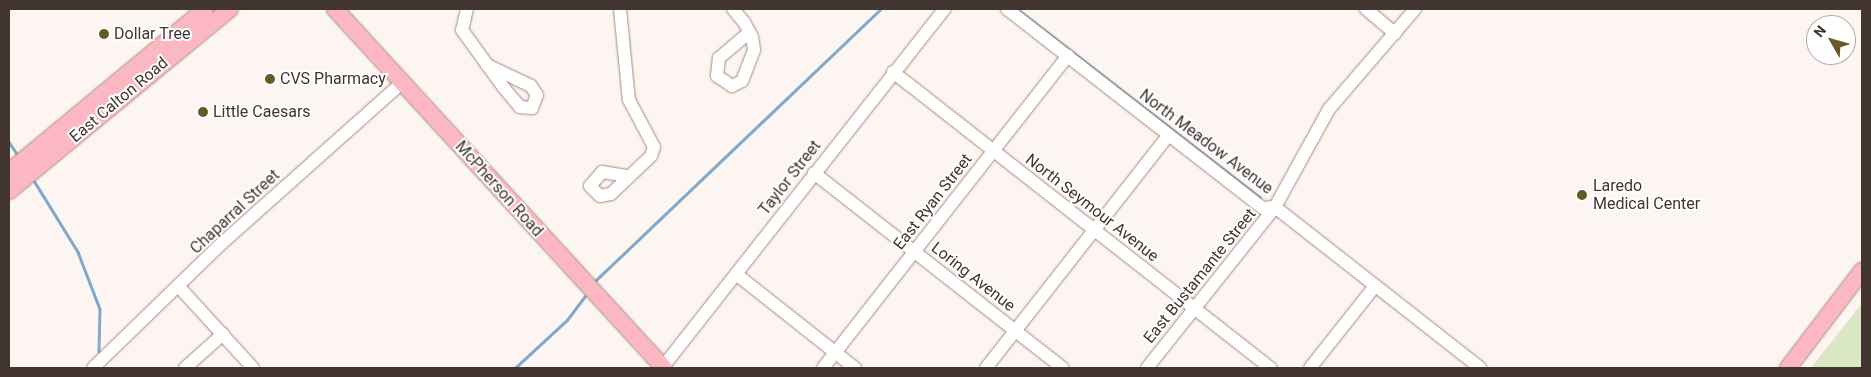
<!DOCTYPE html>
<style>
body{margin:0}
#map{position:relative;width:1871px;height:377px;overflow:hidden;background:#fcf5f2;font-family:Roboto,sans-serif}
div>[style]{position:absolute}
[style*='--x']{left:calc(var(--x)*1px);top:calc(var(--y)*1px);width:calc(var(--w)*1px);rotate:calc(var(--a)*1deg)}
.green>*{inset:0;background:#d9e7c2}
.stream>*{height:2.5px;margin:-1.25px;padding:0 1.25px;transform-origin:1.25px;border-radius:1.25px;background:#7fa8cc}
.roads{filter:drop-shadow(0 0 1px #a9897c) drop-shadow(0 0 1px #a9897c)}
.minor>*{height:12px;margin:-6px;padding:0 6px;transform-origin:6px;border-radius:6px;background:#fff}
.major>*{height:16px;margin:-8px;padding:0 8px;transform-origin:8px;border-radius:8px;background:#fbb7c2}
.dots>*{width:14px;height:14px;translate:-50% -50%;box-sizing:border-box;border:2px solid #fff;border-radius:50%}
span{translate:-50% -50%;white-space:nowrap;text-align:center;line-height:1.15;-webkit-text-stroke:4px #fff;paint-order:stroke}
.poi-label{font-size:16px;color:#42342f}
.left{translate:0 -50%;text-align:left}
.street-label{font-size:16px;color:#42342f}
.frame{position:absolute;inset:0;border:10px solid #42342f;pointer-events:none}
.north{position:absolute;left:1806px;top:15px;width:50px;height:50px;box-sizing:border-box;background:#fff;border:1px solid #b3aeac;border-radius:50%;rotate:308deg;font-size:14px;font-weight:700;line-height:20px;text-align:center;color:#42342f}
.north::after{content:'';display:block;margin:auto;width:18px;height:22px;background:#685926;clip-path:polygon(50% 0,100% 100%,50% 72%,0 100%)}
</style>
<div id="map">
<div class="green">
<div style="clip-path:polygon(1862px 303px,1862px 368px,1811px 368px)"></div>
</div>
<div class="stream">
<div style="--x:1020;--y:11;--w:304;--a:37.8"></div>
<div style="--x:9;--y:142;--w:18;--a:56"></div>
<div style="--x:33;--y:179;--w:86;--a:58.3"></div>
<div style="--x:78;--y:252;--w:61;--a:68.9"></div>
<div style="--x:100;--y:309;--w:42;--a:91.4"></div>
<div style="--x:594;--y:282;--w:396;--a:-43.6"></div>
<div style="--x:515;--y:368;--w:71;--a:-42.7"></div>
<div style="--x:567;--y:320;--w:34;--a:-53"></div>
</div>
<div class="roads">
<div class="minor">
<div style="--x:467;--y:9;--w:22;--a:103"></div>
<div style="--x:462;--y:30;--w:72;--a:54.1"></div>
<div style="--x:504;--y:88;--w:25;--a:50"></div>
<div style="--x:520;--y:107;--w:12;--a:5"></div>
<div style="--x:532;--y:108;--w:14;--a:-69"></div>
<div style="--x:537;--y:95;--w:11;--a:-124"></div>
<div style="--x:531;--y:86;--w:49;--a:-154.5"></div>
<div style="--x:620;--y:9;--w:91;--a:84.4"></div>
<div style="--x:629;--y:100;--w:53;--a:62"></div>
<div style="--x:654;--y:147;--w:9;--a:108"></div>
<div style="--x:651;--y:156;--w:55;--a:136.5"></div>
<div style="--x:611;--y:194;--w:11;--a:170"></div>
<div style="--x:600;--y:196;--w:14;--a:-135"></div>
<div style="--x:590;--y:186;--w:18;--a:-49"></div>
<div style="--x:602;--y:172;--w:26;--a:9"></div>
<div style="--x:733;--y:9;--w:17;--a:50"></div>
<div style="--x:744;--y:22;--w:17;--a:62"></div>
<div style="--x:752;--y:37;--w:13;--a:81"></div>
<div style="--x:754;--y:50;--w:33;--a:111"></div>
<div style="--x:742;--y:81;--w:11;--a:153"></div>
<div style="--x:732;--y:86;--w:18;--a:-146"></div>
<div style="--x:717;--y:76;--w:18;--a:-84"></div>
<div style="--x:719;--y:58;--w:39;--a:-40"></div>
<div style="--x:1007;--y:9;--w:324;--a:37.9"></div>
<div style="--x:1263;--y:208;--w:12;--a:-5"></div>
<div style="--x:1275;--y:207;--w:261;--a:38.1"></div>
<div style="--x:1366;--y:9;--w:38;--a:40"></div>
<div style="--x:893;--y:72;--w:480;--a:38.1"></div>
<div style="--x:814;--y:173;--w:316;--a:38.1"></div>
<div style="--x:736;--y:274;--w:152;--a:38.3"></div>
<div style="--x:180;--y:288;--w:108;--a:47.6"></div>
<div style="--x:93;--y:368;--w:178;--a:-44.1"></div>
<div style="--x:221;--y:244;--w:242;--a:-41.7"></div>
<div style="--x:185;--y:368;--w:51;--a:-41.8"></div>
<div style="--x:662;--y:368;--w:457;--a:-51.8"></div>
<div style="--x:823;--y:368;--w:397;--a:-51.9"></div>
<div style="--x:986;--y:368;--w:296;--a:-51.9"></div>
<div style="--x:1147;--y:368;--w:206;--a:-51.5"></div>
<div style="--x:1275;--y:207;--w:112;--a:-61.1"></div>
<div style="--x:1329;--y:109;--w:132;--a:-49.3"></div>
<div style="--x:1310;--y:368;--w:105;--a:-51.6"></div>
</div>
<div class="major">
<div style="--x:335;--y:9;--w:487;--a:47.5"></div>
<div style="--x:9;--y:172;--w:255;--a:-39.7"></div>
<div style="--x:9;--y:191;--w:286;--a:-39.5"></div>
<div style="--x:1788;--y:368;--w:122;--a:-52.7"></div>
</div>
</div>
<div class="dots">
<div style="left:104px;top:34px;background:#685926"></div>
<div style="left:270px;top:79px;background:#685926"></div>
<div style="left:203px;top:112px;background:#685926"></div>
<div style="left:1582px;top:195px;background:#685926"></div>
</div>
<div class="poi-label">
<span class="left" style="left:114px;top:34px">Dollar Tree</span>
<span class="left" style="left:280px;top:79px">CVS Pharmacy</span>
<span class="left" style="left:213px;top:112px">Little Caesars</span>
<span class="left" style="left:1593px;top:195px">Laredo<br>Medical Center</span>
</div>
<div class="street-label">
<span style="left:119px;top:100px;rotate:-40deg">East Calton Road</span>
<span style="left:1206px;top:142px;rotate:37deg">North Meadow Avenue</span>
<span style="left:790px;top:178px;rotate:-52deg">Taylor Street</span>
<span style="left:499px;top:189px;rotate:48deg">McPherson Road</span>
<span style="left:933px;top:202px;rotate:-52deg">East Ryan Street</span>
<span style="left:1092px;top:208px;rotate:38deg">North Seymour Avenue</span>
<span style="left:235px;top:212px;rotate:-43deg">Chaparral Street</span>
<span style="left:1200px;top:276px;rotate:-51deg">East Bustamante Street</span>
<span style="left:973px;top:277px;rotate:38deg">Loring Avenue</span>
</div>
<div class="frame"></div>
<div class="north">N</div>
</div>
